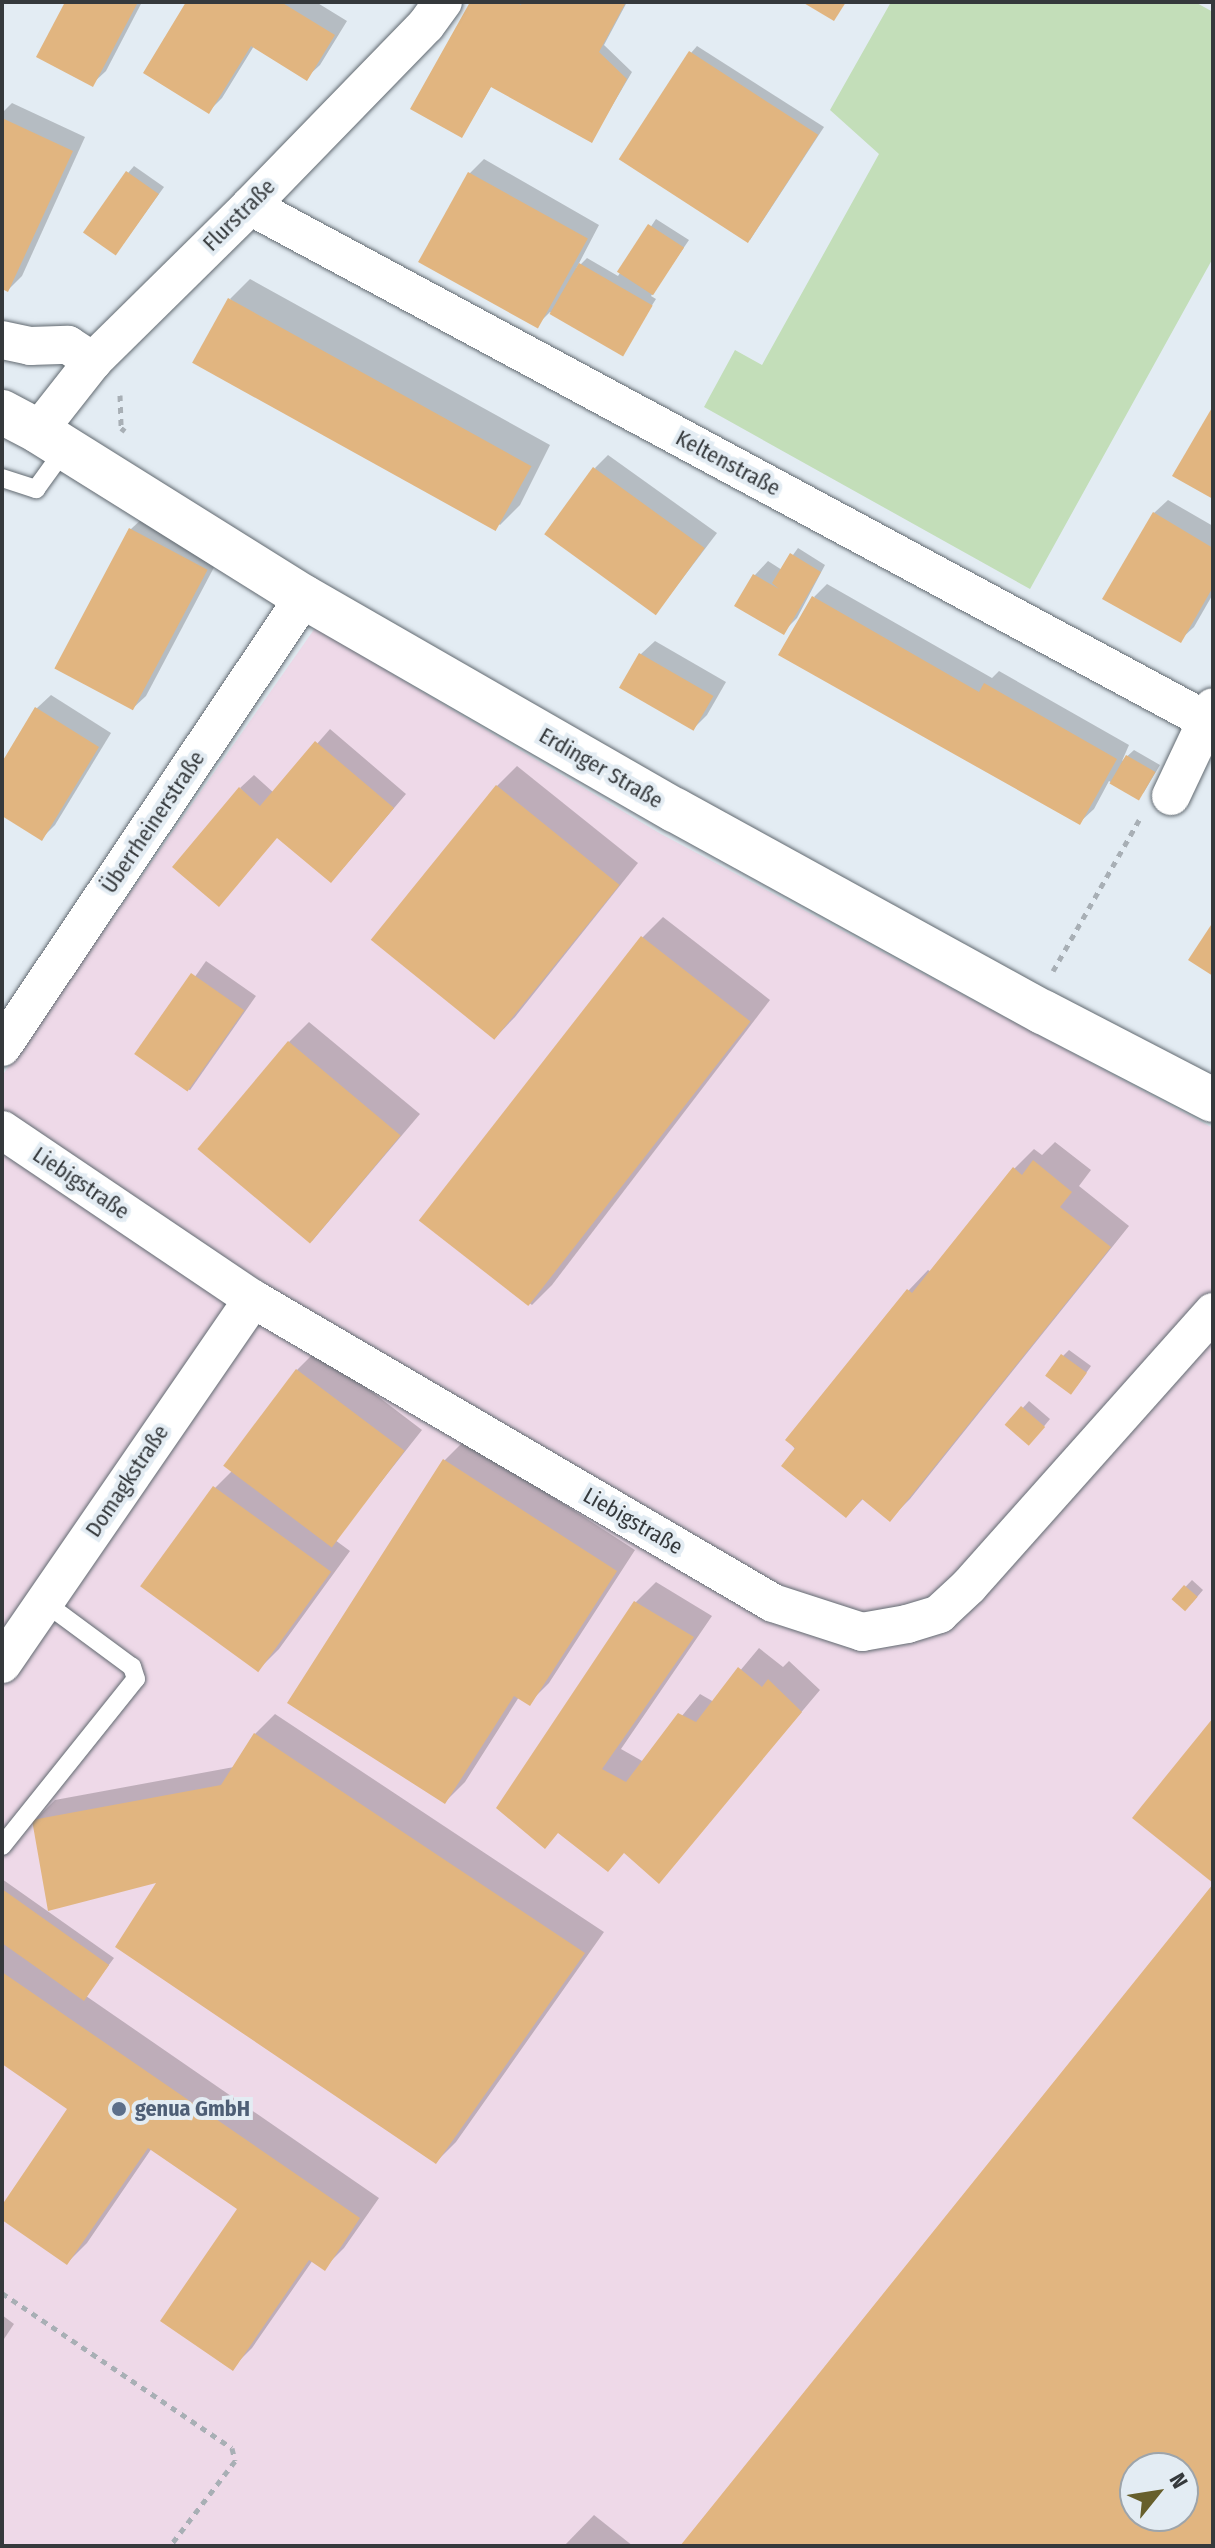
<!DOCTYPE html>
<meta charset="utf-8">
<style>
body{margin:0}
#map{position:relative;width:1215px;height:2548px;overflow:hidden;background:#e3ecf3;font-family:"Fira Sans Condensed",sans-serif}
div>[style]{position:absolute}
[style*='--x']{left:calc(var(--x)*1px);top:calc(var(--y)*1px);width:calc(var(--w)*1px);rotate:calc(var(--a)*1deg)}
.commercial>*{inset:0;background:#eed9e8}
.green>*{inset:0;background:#c3deb9}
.shadow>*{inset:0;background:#0003;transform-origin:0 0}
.building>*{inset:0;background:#e1b580;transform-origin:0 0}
.path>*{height:5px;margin-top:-2.5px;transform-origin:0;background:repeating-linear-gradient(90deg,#a8afb5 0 6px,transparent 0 12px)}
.roads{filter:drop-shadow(0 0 2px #616970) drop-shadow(0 0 2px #616970)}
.lane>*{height:18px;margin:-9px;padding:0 9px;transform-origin:9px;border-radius:9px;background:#fff}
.street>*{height:38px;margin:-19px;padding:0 19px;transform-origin:19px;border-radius:19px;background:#fff}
.secondary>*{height:44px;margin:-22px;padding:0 22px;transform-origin:22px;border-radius:22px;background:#fff}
.dots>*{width:22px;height:22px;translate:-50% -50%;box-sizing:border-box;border:4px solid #e3ecf3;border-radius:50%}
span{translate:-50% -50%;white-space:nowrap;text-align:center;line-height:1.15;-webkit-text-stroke:8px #e3ecf3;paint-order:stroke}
.street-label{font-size:22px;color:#35393c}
.service-label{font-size:22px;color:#4e5e75;font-weight:700}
.left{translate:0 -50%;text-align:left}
.frame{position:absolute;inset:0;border:4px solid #35393c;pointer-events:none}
.north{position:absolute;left:1119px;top:2452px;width:80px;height:80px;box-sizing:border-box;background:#e3ecf3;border:2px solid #9da4aa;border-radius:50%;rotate:60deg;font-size:22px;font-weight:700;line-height:32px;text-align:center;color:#35393c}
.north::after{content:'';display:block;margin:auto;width:28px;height:36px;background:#675f2c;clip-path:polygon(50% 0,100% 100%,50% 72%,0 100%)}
</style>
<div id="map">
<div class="commercial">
<div style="clip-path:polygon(evenodd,315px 628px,661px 834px,1213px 1128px,1213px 2546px,2px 2546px,2px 1076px,315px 628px,1135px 2468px,1183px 2468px,1183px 2516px,1135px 2516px,1135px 2468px)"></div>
</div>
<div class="green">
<div style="clip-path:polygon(891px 2px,1195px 2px,1213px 12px,1213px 258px,1030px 589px,704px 407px,735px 350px,762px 365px,879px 154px,830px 110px)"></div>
</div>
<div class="shadow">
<div style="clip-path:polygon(67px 2px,142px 2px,106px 71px,92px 84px)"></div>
<div style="clip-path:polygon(189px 2px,316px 2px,347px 21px,320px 65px,306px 78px,254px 46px,222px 98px,209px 111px)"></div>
<div style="clip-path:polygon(472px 2px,627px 2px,604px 45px,632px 72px,592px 140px,492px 85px,462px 136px)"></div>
<div style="clip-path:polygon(697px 46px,824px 127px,750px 240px,691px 53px)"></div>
<div style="clip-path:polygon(12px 103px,85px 137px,22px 276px,8px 290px,2px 287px,2px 113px)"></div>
<div style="clip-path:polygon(484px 159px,599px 225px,576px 269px,587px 258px,618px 276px,656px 219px,689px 240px,651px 296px,656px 299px,621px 354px,550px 312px,536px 326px,420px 261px,470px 173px)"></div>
<div style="clip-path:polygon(134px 166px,164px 187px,121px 247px,128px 173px)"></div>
<div style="clip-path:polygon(250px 279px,550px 445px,520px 505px,500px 525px,230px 299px)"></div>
<div style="clip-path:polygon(608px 455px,717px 533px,657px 612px,595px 468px)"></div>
<div style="clip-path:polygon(1168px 500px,1213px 526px,1213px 594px,1194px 627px,1180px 640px,1154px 513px)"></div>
<div style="clip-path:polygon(145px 516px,220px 556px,146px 696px,132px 709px,131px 529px)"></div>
<div style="clip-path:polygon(798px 548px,825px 565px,797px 618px,783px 632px,737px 605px,755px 575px,768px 561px,782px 570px)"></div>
<div style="clip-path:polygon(827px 584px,992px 678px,999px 671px,1129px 745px,1122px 761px,1134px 750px,1160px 765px,1144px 792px,1138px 798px,1109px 781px,1094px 809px,1080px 822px,814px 597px)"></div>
<div style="clip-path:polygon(655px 641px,726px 682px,707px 715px,693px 729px,622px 688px,641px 654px)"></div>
<div style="clip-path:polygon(51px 695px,111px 733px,55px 825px,42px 838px,2px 813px,2px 766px,37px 708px)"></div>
<div style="clip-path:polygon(330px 729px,406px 794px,344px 867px,278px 836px,240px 788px,254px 775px,274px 793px)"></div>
<div style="clip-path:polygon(517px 766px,638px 863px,515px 1017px,496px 1037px,497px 786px)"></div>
<div style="clip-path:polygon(663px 917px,770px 1000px,552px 1285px,532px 1305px,425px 1222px,643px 937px)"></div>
<div style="left:206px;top:961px;width:61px;height:115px;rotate:35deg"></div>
<div style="clip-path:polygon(309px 1022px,420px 1114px,312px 1241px,289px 1042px)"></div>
<div style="clip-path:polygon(1055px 1142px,1091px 1170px,1079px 1186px,1129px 1226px,910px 1499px,890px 1519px,864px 1498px,846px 1516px,788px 1440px,909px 1290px,928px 1270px,931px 1272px,1014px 1169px,1034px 1149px,1042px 1155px)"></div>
<div style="clip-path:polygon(317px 1350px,422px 1430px,335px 1540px,350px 1551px,279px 1649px,259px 1669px,215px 1488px,233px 1470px,297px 1370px)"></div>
<div style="clip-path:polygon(1069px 1350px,1091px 1366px,1077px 1386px,1063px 1356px)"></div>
<div style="clip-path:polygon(1029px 1401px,1050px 1419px,1036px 1436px,1008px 1425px)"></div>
<div style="clip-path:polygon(465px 1440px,635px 1550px,549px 1683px,529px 1703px,519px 1697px,465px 1782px,445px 1802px,445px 1460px)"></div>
<div style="clip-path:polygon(1192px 1580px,1203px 1590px,1192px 1603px,1174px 1599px)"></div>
<div style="clip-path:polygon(656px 1582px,712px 1616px,621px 1749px,644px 1762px,700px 1694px,714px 1702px,759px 1648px,783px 1667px,789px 1661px,820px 1690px,659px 1881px,625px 1852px,559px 1831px,636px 1602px)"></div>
<div style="clip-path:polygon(275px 1714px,604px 1932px,456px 2142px,436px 2162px,161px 1880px,34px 1821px,55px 1800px,234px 1767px,255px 1734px)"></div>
<div style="clip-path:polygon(2px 1879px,114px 1958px,86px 1996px,379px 2198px,344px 2248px,324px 2268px,313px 2260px,252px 2348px,232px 2368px,240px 2208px,152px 2148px,87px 2243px,67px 2263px,2px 2218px,2px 2209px,70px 2108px,2px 2061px)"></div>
<div style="clip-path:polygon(2px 2315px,14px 2324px,2px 2342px)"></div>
<div style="clip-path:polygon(594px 2515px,633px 2546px,564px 2546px)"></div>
</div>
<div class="building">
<div style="clip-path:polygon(65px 2px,138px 2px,93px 87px,36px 57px)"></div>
<div style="clip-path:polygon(186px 2px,281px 2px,335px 35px,307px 81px,251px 46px,209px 114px,143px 73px)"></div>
<div style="clip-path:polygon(470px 2px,515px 2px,521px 5px,522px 2px,626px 2px,599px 52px,627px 79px,592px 143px,491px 87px,462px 138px,410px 109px)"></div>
<div style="clip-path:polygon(802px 2px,846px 2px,834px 21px)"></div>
<div style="left:689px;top:51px;width:154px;height:129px;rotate:33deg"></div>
<div style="clip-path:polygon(2px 118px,73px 151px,8px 292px,2px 289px)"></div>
<div style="left:126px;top:171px;width:40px;height:75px;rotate:35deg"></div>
<div style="left:468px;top:172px;width:137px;height:103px;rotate:29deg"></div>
<div style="left:648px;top:224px;width:43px;height:57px;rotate:33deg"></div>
<div style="left:579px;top:263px;width:85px;height:59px;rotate:30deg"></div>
<div style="left:228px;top:298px;width:347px;height:74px;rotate:29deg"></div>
<div style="clip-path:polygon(1213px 406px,1213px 499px,1172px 476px)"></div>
<div style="left:593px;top:467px;width:138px;height:83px;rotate:36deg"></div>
<div style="clip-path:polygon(1153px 512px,1213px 548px,1213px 587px,1181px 643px,1102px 599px)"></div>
<div style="left:129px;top:528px;width:89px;height:159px;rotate:28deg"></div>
<div style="clip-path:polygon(790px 553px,821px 572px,784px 635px,734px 606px,753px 574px,779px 589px,772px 583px)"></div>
<div style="clip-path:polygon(812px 596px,979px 692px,984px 683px,1117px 759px,1080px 825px,778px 655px)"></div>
<div style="left:639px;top:653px;width:86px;height:40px;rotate:30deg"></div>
<div style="clip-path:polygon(35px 707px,99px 747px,42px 841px,2px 816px,2px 762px)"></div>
<div style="clip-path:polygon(315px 741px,394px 808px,331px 883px,277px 838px,219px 907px,172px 867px,239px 787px,260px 806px)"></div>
<div style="left:1126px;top:755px;width:34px;height:33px;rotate:30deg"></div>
<div style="left:496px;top:785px;width:159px;height:199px;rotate:39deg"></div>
<div style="clip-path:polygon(1213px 922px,1213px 976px,1188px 960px)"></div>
<div style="left:641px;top:936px;width:139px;height:361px;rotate:38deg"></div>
<div style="left:191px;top:973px;width:65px;height:99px;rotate:35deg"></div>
<div style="left:288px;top:1041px;width:147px;height:141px;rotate:40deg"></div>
<div style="clip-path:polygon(1033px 1160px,1072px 1192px,1060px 1207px,1111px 1247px,890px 1522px,862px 1499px,846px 1518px,781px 1466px,795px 1448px,785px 1440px,907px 1289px,912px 1293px,1013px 1167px,1022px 1175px)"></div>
<div style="left:1061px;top:1354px;width:32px;height:27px;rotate:36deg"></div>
<div style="left:296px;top:1369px;width:136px;height:121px;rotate:37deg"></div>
<div style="left:1021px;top:1406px;width:32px;height:25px;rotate:41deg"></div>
<div style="clip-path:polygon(443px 1459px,617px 1571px,530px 1706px,514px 1696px,445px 1804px,287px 1703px)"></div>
<div style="left:213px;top:1486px;width:146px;height:124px;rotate:36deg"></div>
<div style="left:1184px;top:1585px;width:18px;height:19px;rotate:41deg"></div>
<div style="clip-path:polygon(634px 1601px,694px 1637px,602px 1769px,626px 1782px,678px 1713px,696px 1722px,738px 1667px,762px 1687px,768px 1679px,802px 1712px,659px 1884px,624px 1853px,608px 1872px,558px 1833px,545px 1849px,496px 1808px)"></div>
<div style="clip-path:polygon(1213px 1718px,1213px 1883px,1132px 1818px)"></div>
<div style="clip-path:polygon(254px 1733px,585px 1953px,436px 2164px,115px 1947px,156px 1883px,48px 1911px,32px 1820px,221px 1785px)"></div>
<div style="clip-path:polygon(evenodd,1213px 1884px,1213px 2546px,680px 2546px,1213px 1884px,1135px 2468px,1183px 2468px,1183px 2516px,1135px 2516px,1135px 2468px)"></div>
<div style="clip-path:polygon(2px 1889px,109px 1965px,84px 2001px,2px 1943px)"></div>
<div style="clip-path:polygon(2px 1972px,360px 2218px,325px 2271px,309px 2260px,233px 2371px,160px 2321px,237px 2209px,148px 2148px,67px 2265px,2px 2220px,2px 2205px,67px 2109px,2px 2064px)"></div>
</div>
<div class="path">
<div style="--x:120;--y:395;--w:33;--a:88"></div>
<div style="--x:121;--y:428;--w:5;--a:37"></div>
<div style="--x:1053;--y:971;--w:174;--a:-60.3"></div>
<div style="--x:2;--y:2293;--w:277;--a:34"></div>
<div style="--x:232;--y:2448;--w:13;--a:77"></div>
<div style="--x:235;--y:2461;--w:107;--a:127.4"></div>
</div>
<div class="roads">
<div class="lane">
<div style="--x:2;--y:478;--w:36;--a:18"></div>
<div style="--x:36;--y:489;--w:49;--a:-54.1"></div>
<div style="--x:2;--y:1846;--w:214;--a:-51.3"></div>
<div style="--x:136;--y:1679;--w:13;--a:-108"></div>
<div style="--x:132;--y:1667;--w:109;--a:-143.5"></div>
</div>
<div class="street">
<div style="--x:250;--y:206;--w:1085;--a:28.27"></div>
<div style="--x:2;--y:340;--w:29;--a:12"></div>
<div style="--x:30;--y:346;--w:38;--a:-2"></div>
<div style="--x:68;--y:345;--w:30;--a:33"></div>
<div style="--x:38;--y:431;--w:89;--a:-51.8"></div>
<div style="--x:93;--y:361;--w:221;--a:-44.6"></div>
<div style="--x:250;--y:206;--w:252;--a:-45.8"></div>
<div style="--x:426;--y:25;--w:29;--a:-54"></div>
<div style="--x:1171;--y:796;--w:98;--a:-64.7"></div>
<div style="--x:2;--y:1047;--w:542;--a:-56.13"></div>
<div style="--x:2;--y:1130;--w:303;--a:34"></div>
<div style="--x:253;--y:1299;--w:602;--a:30.31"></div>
<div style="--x:773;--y:1603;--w:94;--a:18"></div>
<div style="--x:862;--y:1632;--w:46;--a:-10.1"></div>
<div style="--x:907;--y:1624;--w:34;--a:-17"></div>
<div style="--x:939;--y:1614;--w:41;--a:-43"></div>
<div style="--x:969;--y:1586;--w:367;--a:-48.3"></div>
<div style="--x:2;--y:1664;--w:443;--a:-55.5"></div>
</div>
<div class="secondary">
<div style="--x:2;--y:412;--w:41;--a:27.8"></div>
<div style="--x:38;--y:431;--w:314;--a:32"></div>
<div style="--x:304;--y:597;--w:428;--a:29.9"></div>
<div style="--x:675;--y:810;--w:420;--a:28.8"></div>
<div style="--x:1043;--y:1012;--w:191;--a:27.4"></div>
</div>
</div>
<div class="dots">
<div style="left:119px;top:2109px;background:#5c6f8a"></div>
</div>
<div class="street-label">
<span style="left:239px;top:215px;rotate:-45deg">Flurstraße</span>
<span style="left:728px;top:463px;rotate:28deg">Keltenstraße</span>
<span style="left:601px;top:768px;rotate:30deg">Erdinger Straße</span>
<span style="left:153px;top:822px;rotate:-56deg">Überrheinerstraße</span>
<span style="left:81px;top:1183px;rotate:34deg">Liebigstraße</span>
<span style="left:127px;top:1481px;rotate:-56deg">Domagkstraße</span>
<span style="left:633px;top:1521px;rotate:30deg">Liebigstraße</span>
</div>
<div class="service-label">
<span class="left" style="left:135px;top:2109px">genua GmbH</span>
</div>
<div class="frame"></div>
<div class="north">N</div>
</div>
